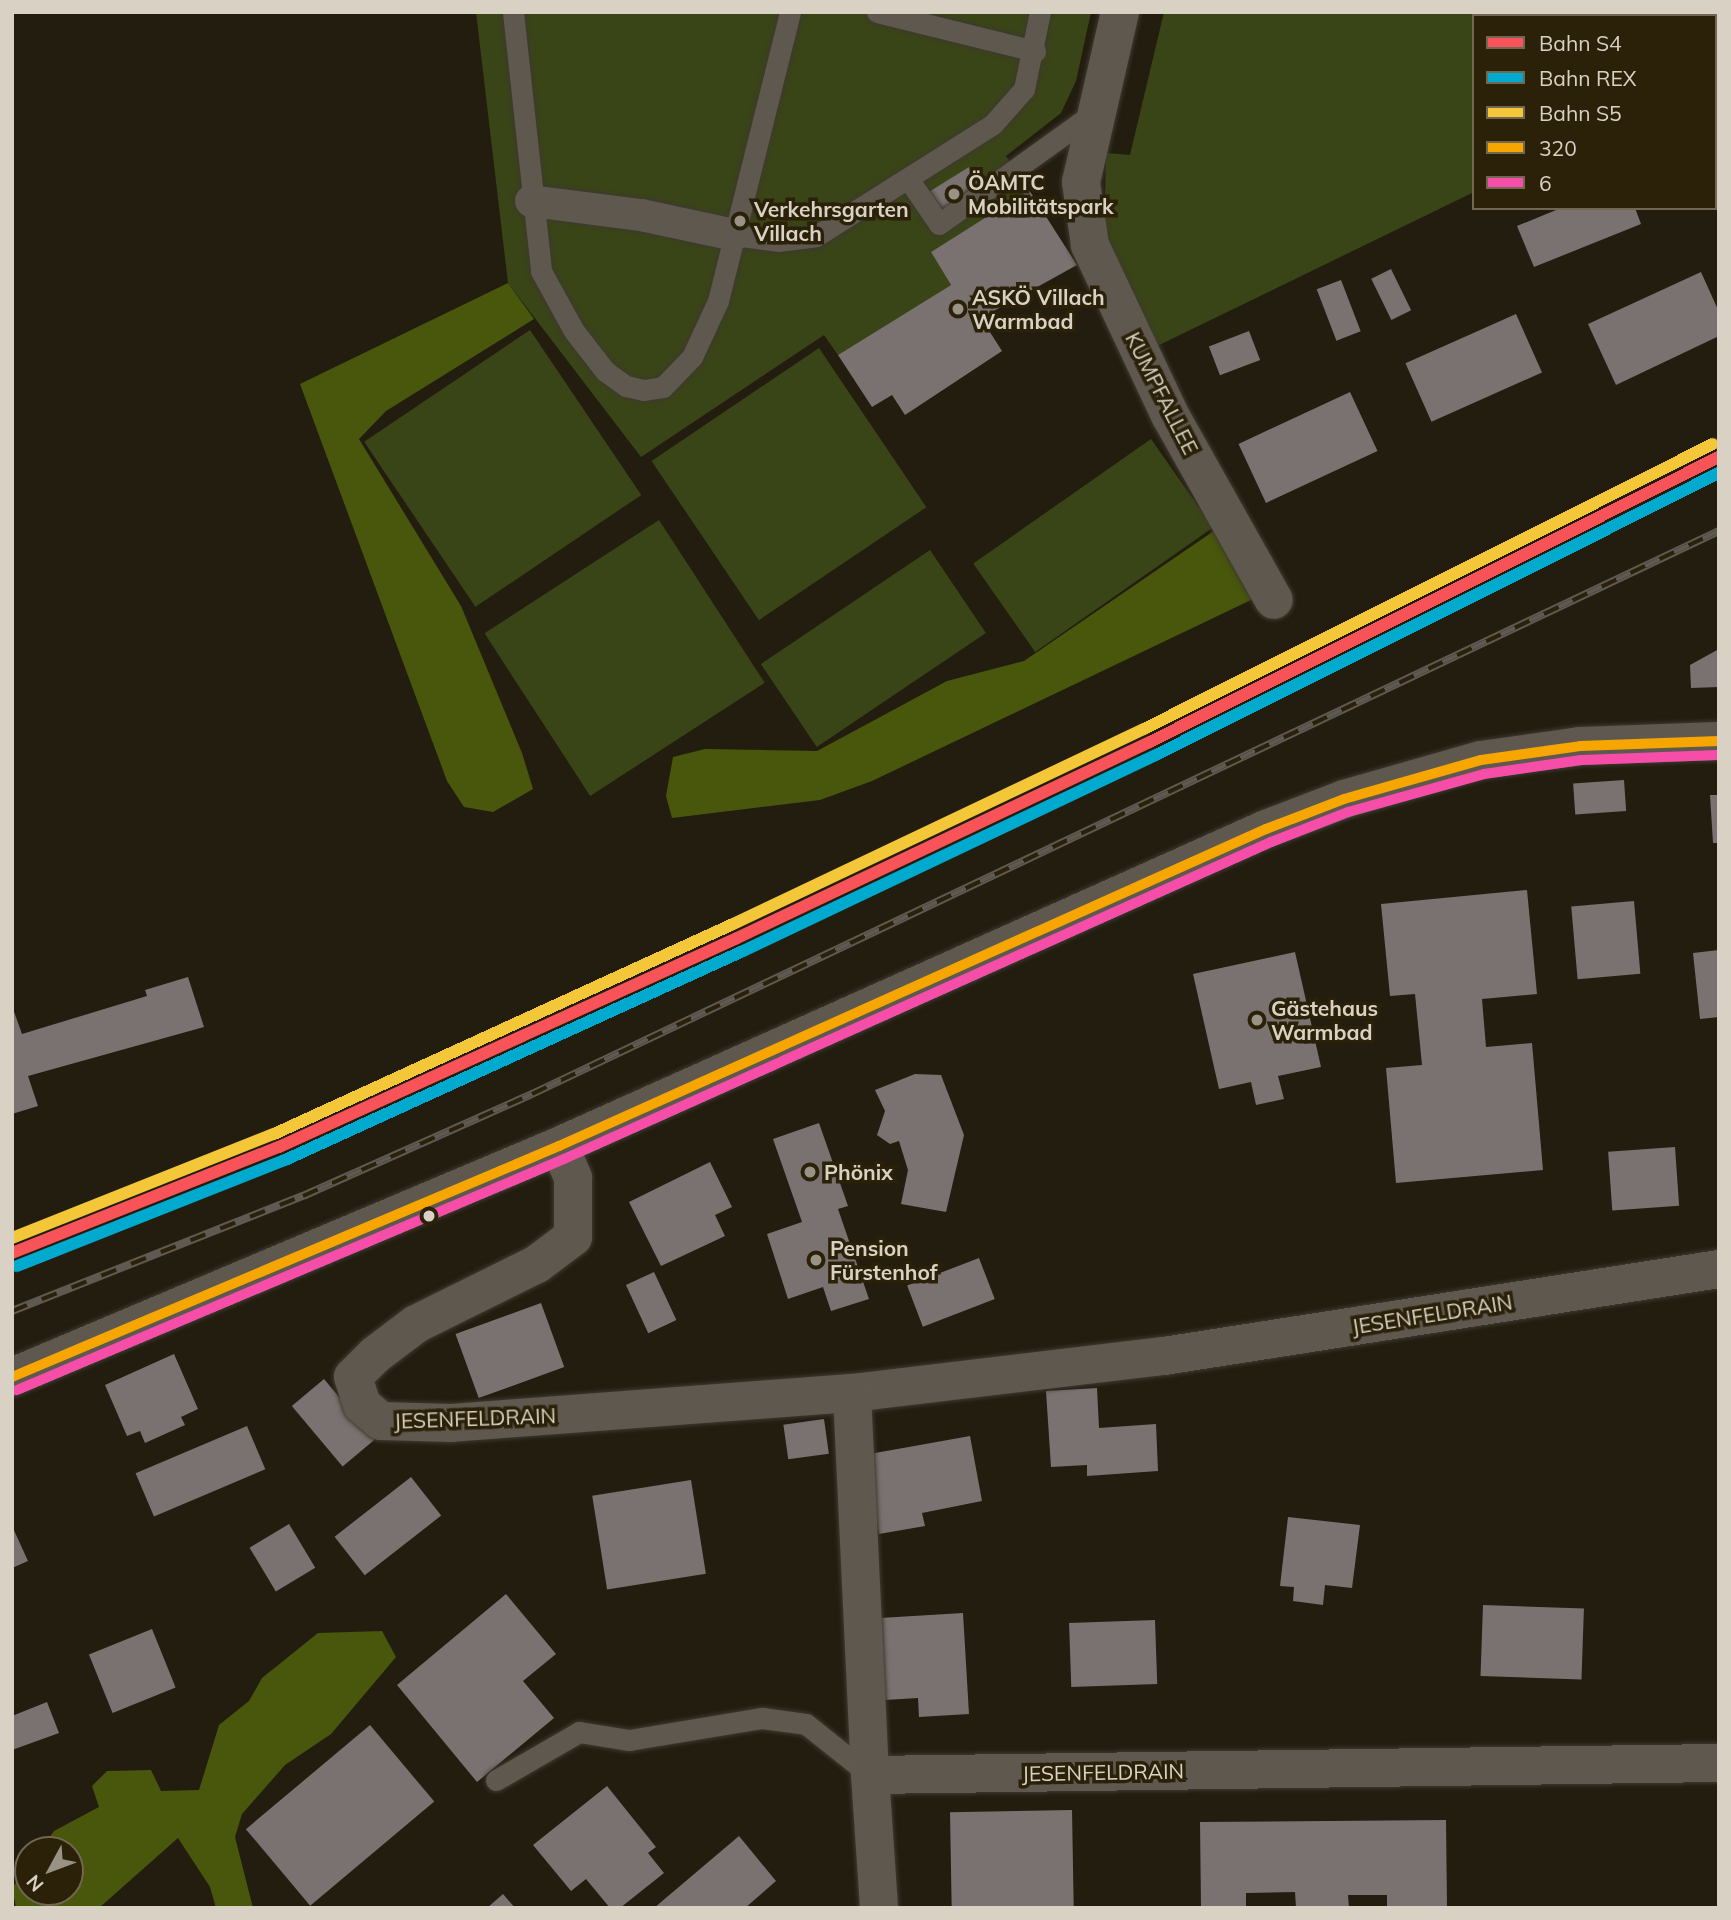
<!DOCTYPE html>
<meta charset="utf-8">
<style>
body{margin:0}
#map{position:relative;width:1731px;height:1920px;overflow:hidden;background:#231d10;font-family:Mulish,sans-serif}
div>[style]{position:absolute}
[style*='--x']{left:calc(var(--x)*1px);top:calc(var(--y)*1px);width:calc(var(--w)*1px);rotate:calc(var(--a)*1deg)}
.green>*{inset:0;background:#3a4517;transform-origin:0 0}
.forest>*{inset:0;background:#48570b}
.building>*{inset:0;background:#7a7270;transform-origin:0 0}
.roads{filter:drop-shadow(0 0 2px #3e392f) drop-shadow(0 0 2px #3e392f)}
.service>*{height:21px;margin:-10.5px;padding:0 10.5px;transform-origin:10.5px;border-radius:10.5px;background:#5e584f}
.pedestrian>*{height:32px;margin:-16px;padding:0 16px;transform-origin:16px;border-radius:16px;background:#5e584f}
.minor>*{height:38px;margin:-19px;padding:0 19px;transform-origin:19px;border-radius:19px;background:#5e584f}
.tertiary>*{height:38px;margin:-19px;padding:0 19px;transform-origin:19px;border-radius:19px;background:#5e584f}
.rail>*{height:8px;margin-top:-4px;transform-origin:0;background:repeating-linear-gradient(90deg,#2b2008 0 16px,#5e5951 0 32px);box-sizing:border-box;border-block:2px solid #5e5951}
.bus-1>*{height:10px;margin:-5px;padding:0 5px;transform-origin:5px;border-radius:5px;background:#f7a600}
.bus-2>*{height:10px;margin:-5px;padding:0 5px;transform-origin:5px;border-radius:5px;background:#f54da8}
.rail-1>*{height:12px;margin:-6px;padding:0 6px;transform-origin:6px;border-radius:6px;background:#f75359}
.rail-2>*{height:12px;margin:-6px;padding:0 6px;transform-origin:6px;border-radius:6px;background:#00a9ce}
.rail-3>*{height:12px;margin:-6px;padding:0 6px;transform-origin:6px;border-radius:6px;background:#f3c737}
.dots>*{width:19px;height:19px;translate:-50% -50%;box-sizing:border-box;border:4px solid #2b2008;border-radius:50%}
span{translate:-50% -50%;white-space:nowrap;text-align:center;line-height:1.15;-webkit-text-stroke:7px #2b2008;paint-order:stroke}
.poi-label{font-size:21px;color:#d9d2c4;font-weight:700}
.left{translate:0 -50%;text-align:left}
.street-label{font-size:21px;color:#d9d2c4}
.frame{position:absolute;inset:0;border:14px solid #d9d2c4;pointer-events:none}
.legend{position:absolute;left:1472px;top:14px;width:245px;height:196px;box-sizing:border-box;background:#2b2008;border:2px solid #716753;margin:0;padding:9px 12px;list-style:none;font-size:21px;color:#d9d2c4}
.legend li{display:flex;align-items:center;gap:14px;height:35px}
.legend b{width:35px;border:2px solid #716753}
.north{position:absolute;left:14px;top:1836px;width:70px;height:70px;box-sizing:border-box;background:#2b2008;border:2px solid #716753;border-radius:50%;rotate:229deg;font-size:19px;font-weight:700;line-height:28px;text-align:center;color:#d9d2c4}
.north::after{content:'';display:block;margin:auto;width:24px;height:32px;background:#999385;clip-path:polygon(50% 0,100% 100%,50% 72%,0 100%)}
</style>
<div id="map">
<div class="green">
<div style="clip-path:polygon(476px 12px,1091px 12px,1076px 81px,1061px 113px,1006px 156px,1029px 190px,931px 252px,951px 285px,838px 355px,824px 335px,641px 457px,508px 283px)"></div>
<div style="clip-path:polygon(1164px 12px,1624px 12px,1633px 16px,1474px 16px,1474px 192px,1153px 348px,1104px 244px,1106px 153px,1130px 155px)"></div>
<div style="left:530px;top:330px;width:199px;height:200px;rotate:56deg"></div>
<div style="left:819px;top:348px;width:192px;height:202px;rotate:56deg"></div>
<div style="left:1151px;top:439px;width:108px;height:217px;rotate:55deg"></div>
<div style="left:659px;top:520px;width:194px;height:208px;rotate:57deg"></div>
<div style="left:930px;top:550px;width:100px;height:204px;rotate:56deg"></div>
</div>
<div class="forest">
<div style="clip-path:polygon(508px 283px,534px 319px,386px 411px,359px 439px,461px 606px,522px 753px,533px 789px,493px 812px,464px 807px,447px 781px,300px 384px)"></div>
<div style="clip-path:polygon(1224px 524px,1252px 581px,1251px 600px,872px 781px,820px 800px,672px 818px,666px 796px,673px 757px,705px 749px,817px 751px,947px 681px,1024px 661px)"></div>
<div style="clip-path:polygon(382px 1631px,396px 1657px,331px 1734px,285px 1765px,242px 1814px,235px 1837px,253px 1908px,216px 1908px,210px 1887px,178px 1838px,99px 1908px,16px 1908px,12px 1888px,28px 1867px,28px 1892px,70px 1892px,70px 1850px,41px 1850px,54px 1831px,99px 1807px,92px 1786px,107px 1771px,151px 1770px,161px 1791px,199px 1790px,219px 1725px,249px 1701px,262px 1678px,318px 1633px)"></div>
</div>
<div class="building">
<div style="left:969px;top:167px;width:28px;height:54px;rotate:58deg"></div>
<div style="clip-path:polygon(1029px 190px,1077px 265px,981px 318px,1002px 351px,905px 415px,892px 395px,872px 407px,838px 355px,951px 285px,931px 252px)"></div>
<div style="clip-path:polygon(1561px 208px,1635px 208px,1641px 224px,1534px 267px,1517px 226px)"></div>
<div style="left:1391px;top:269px;width:46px;height:22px;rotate:64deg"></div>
<div style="clip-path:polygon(1701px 272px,1719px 312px,1719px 336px,1616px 385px,1588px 324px)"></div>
<div style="left:1341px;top:280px;width:55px;height:26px;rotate:69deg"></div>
<div style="left:1516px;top:314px;width:64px;height:121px;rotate:66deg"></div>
<div style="left:1249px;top:331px;width:31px;height:43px;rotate:69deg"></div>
<div style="left:1350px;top:392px;width:65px;height:123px;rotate:65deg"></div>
<div style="clip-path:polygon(1719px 649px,1719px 687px,1691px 688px,1690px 665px)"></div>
<div style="left:1624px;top:780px;width:31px;height:51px;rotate:86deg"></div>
<div style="clip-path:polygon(1710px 795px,1719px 795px,1719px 843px,1713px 843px)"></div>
<div style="clip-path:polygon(1527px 890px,1537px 994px,1482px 999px,1486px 1047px,1532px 1043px,1543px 1170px,1396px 1183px,1386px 1068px,1422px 1065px,1415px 994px,1390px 996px,1381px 904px)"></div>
<div style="left:1634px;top:901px;width:73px;height:63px;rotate:85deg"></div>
<div style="clip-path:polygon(1719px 950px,1719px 1017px,1700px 1019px,1693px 953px)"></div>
<div style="clip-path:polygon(1295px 952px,1321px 1067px,1278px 1076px,1284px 1099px,1256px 1105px,1251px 1082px,1219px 1089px,1193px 974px)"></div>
<div style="clip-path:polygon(188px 977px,204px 1027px,28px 1076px,38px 1106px,12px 1114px,12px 1006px,22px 1034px,147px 996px,145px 990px)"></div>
<div style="clip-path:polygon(915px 1074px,941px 1075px,964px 1135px,946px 1212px,901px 1204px,908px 1170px,899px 1141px,890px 1144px,877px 1135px,885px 1111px,875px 1090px)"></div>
<div style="clip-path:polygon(819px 1123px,848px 1206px,838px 1209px,869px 1299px,831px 1311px,823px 1287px,788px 1299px,767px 1234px,802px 1222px,773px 1139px)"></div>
<div style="left:1675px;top:1147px;width:59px;height:67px;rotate:86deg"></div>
<div style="clip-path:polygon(710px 1162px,732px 1207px,715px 1215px,725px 1236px,661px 1266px,629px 1202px)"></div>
<div style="left:979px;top:1258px;width:44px;height:77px;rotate:69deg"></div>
<div style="left:654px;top:1272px;width:53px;height:31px;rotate:65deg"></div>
<div style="left:541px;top:1303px;width:68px;height:91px;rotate:70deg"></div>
<div style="clip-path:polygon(174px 1354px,198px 1409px,181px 1417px,185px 1425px,145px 1443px,140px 1431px,127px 1436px,105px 1385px)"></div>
<div style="left:324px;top:1379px;width:79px;height:42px;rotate:50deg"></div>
<div style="clip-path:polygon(1097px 1388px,1099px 1428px,1156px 1424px,1158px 1471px,1087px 1476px,1087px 1465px,1051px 1467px,1046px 1391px)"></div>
<div style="left:824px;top:1419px;width:35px;height:41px;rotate:82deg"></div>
<div style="left:247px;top:1426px;width:47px;height:121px;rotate:67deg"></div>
<div style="clip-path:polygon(970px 1436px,982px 1501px,922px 1513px,925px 1526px,879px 1534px,864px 1455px)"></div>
<div style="left:411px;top:1477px;width:49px;height:97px;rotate:52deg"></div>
<div style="left:691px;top:1480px;width:95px;height:100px;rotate:81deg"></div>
<div style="clip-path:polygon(1288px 1517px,1360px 1525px,1352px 1588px,1325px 1585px,1323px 1605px,1293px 1601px,1294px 1587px,1280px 1586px)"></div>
<div style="left:289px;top:1524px;width:51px;height:46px;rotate:59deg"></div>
<div style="clip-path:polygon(12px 1526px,28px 1561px,12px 1568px)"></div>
<div style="clip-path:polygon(506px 1594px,556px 1654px,523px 1681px,554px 1718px,477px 1782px,397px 1685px)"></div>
<div style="left:1483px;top:1605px;width:101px;height:71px;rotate:2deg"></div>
<div style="clip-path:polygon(963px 1613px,969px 1714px,919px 1717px,918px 1698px,885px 1700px,880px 1618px)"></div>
<div style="left:1155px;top:1620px;width:64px;height:86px;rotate:88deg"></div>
<div style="left:152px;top:1629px;width:63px;height:68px;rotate:68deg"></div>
<div style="clip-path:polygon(47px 1702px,59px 1733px,12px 1750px,12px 1716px)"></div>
<div style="left:370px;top:1725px;width:100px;height:162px;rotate:50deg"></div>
<div style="clip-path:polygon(607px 1786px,656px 1847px,648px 1853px,664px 1873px,620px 1908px,610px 1908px,586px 1879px,571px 1891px,533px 1845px)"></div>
<div style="left:1072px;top:1810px;width:98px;height:122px;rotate:89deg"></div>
<div style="clip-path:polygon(1446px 1820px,1447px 1908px,1387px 1908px,1387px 1895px,1348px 1895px,1349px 1908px,1296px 1908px,1295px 1892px,1246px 1893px,1246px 1908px,1201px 1908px,1200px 1822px)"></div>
<div style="clip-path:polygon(739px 1836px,776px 1881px,745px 1908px,654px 1908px)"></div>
<div style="clip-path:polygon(503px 1894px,515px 1908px,487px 1908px)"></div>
</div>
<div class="roads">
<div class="service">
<div style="--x:513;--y:12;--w:261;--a:83.8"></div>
<div style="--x:541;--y:271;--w:68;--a:61.2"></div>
<div style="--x:574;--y:331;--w:51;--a:52.2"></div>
<div style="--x:605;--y:371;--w:26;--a:36"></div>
<div style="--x:626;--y:386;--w:18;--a:13"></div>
<div style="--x:644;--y:390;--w:19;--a:-9"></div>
<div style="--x:663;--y:387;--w:42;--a:-46"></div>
<div style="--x:692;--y:357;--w:62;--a:-65.1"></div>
<div style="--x:718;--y:301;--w:298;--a:-76"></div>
<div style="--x:877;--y:12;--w:163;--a:13.9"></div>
<div style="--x:909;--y:180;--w:53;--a:55.7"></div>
<div style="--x:939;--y:224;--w:192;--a:-35.7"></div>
<div style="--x:734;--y:235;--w:44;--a:7.8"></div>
<div style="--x:778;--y:241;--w:38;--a:-7"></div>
<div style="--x:816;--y:236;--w:209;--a:-32.3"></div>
<div style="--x:993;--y:124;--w:47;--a:-48.5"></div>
<div style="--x:1024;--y:89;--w:79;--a:-78.3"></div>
<div style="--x:496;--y:1780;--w:96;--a:-30"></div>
<div style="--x:579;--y:1732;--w:51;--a:9.1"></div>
<div style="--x:629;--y:1740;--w:135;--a:-9.4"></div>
<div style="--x:762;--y:1718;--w:44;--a:7.8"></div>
<div style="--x:806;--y:1724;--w:82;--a:38.6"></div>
</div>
<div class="pedestrian">
<div style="--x:531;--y:201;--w:111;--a:7.3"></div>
<div style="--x:641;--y:215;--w:95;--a:12.1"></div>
</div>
<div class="minor">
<div style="--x:1120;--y:12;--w:174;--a:102.9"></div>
<div style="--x:1081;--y:182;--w:64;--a:81.9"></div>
<div style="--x:1090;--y:245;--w:188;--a:64.8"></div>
<div style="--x:1170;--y:415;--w:212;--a:60.7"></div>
<div style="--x:1676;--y:12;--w:10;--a:24"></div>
<div style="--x:1715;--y:27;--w:4;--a:14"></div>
<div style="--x:559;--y:1146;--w:35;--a:66"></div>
<div style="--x:573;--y:1178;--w:59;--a:90"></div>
<div style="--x:573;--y:1237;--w:45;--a:143.1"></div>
<div style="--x:537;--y:1264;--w:135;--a:153.6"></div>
<div style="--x:416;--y:1324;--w:51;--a:142.9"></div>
<div style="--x:375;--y:1355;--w:31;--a:135"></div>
<div style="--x:353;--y:1377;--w:29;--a:72"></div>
<div style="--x:362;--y:1405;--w:25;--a:40"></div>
<div style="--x:381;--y:1421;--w:70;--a:1.6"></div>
<div style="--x:451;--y:1423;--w:402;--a:-4.3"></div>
<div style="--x:852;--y:1393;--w:314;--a:-6.8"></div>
<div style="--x:1164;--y:1356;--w:562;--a:-8.91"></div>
<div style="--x:852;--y:1393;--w:382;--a:87.3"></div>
<div style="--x:870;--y:1775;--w:849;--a:-0.81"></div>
<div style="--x:870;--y:1775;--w:133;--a:86.1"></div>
</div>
<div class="tertiary">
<div style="--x:12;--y:1377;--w:594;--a:-22.89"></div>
<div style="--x:559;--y:1146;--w:775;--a:-24.15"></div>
<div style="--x:1266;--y:829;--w:84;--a:-21"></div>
<div style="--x:1344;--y:799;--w:142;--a:-15.9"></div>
<div style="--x:1481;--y:760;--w:100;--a:-8"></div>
<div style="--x:1580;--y:746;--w:139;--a:-2.1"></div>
</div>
</div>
<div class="rail">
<div style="--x:12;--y:1311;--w:313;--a:-21.6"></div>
<div style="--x:303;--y:1196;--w:251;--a:-24"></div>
<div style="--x:532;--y:1094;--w:1314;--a:-25.38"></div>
</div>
<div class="bus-1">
<div style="--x:12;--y:1377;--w:594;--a:-22.89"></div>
<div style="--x:559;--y:1146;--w:775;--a:-24.15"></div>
<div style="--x:1266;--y:829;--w:84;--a:-21"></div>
<div style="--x:1344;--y:799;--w:142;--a:-15.9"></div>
<div style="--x:1481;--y:760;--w:100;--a:-8"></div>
<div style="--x:1580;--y:746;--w:139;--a:-2.1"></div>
</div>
<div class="bus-2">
<div style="--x:17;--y:1390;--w:594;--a:-22.89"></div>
<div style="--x:564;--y:1159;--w:775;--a:-24.15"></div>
<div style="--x:1271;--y:842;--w:83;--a:-21.3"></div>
<div style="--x:1348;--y:812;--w:141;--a:-15.6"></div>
<div style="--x:1484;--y:774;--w:98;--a:-8.2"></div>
<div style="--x:1581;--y:760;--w:138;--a:-2.1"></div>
</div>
<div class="rail-1">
<div style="--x:12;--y:1253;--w:287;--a:-21.7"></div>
<div style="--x:279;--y:1147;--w:503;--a:-24.53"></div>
<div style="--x:737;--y:938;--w:457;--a:-25.4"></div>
<div style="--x:1150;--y:742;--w:636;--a:-26.61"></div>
</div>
<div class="rail-2">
<div style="--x:17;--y:1266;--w:288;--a:-21.6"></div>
<div style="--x:285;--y:1160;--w:503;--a:-24.53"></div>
<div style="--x:743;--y:951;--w:457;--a:-25.4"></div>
<div style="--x:1156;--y:755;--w:630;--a:-26.61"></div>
</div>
<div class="rail-3">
<div style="--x:12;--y:1238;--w:282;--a:-21.7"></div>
<div style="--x:274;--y:1134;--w:503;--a:-24.58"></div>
<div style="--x:731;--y:925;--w:457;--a:-25.4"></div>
<div style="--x:1144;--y:729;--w:636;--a:-26.61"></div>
</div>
<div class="dots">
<div style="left:954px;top:194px;background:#999385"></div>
<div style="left:740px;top:221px;background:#999385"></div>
<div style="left:958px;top:309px;background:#999385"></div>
<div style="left:1257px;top:1020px;background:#999385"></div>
<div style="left:810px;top:1172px;background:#999385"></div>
<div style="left:429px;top:1216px;background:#d9d2c4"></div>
<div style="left:816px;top:1260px;background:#999385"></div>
</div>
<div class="poi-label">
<span class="left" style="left:968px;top:194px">ÖAMTC<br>Mobilitätspark</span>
<span class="left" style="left:754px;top:221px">Verkehrsgarten<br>Villach</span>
<span class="left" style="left:972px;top:309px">ASKÖ Villach<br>Warmbad</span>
<span class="left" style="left:1271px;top:1020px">Gästehaus<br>Warmbad</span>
<span class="left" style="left:824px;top:1172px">Phönix</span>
<span class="left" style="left:830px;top:1260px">Pension<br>Fürstenhof</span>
</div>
<div class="street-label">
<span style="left:1162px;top:393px;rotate:63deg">KUMPFALLEE</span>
<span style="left:1432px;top:1314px;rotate:-9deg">JESENFELDRAIN</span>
<span style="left:475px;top:1418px;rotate:-2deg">JESENFELDRAIN</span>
<span style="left:1103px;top:1772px;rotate:-1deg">JESENFELDRAIN</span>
</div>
<div class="frame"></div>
<ul class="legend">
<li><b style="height:9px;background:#f75359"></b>Bahn S4</li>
<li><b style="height:9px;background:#00a9ce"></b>Bahn REX</li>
<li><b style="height:9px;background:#f3c737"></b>Bahn S5</li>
<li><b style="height:9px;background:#f7a600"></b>320</li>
<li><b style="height:9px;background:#f54da8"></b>6</li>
</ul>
<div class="north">N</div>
</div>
